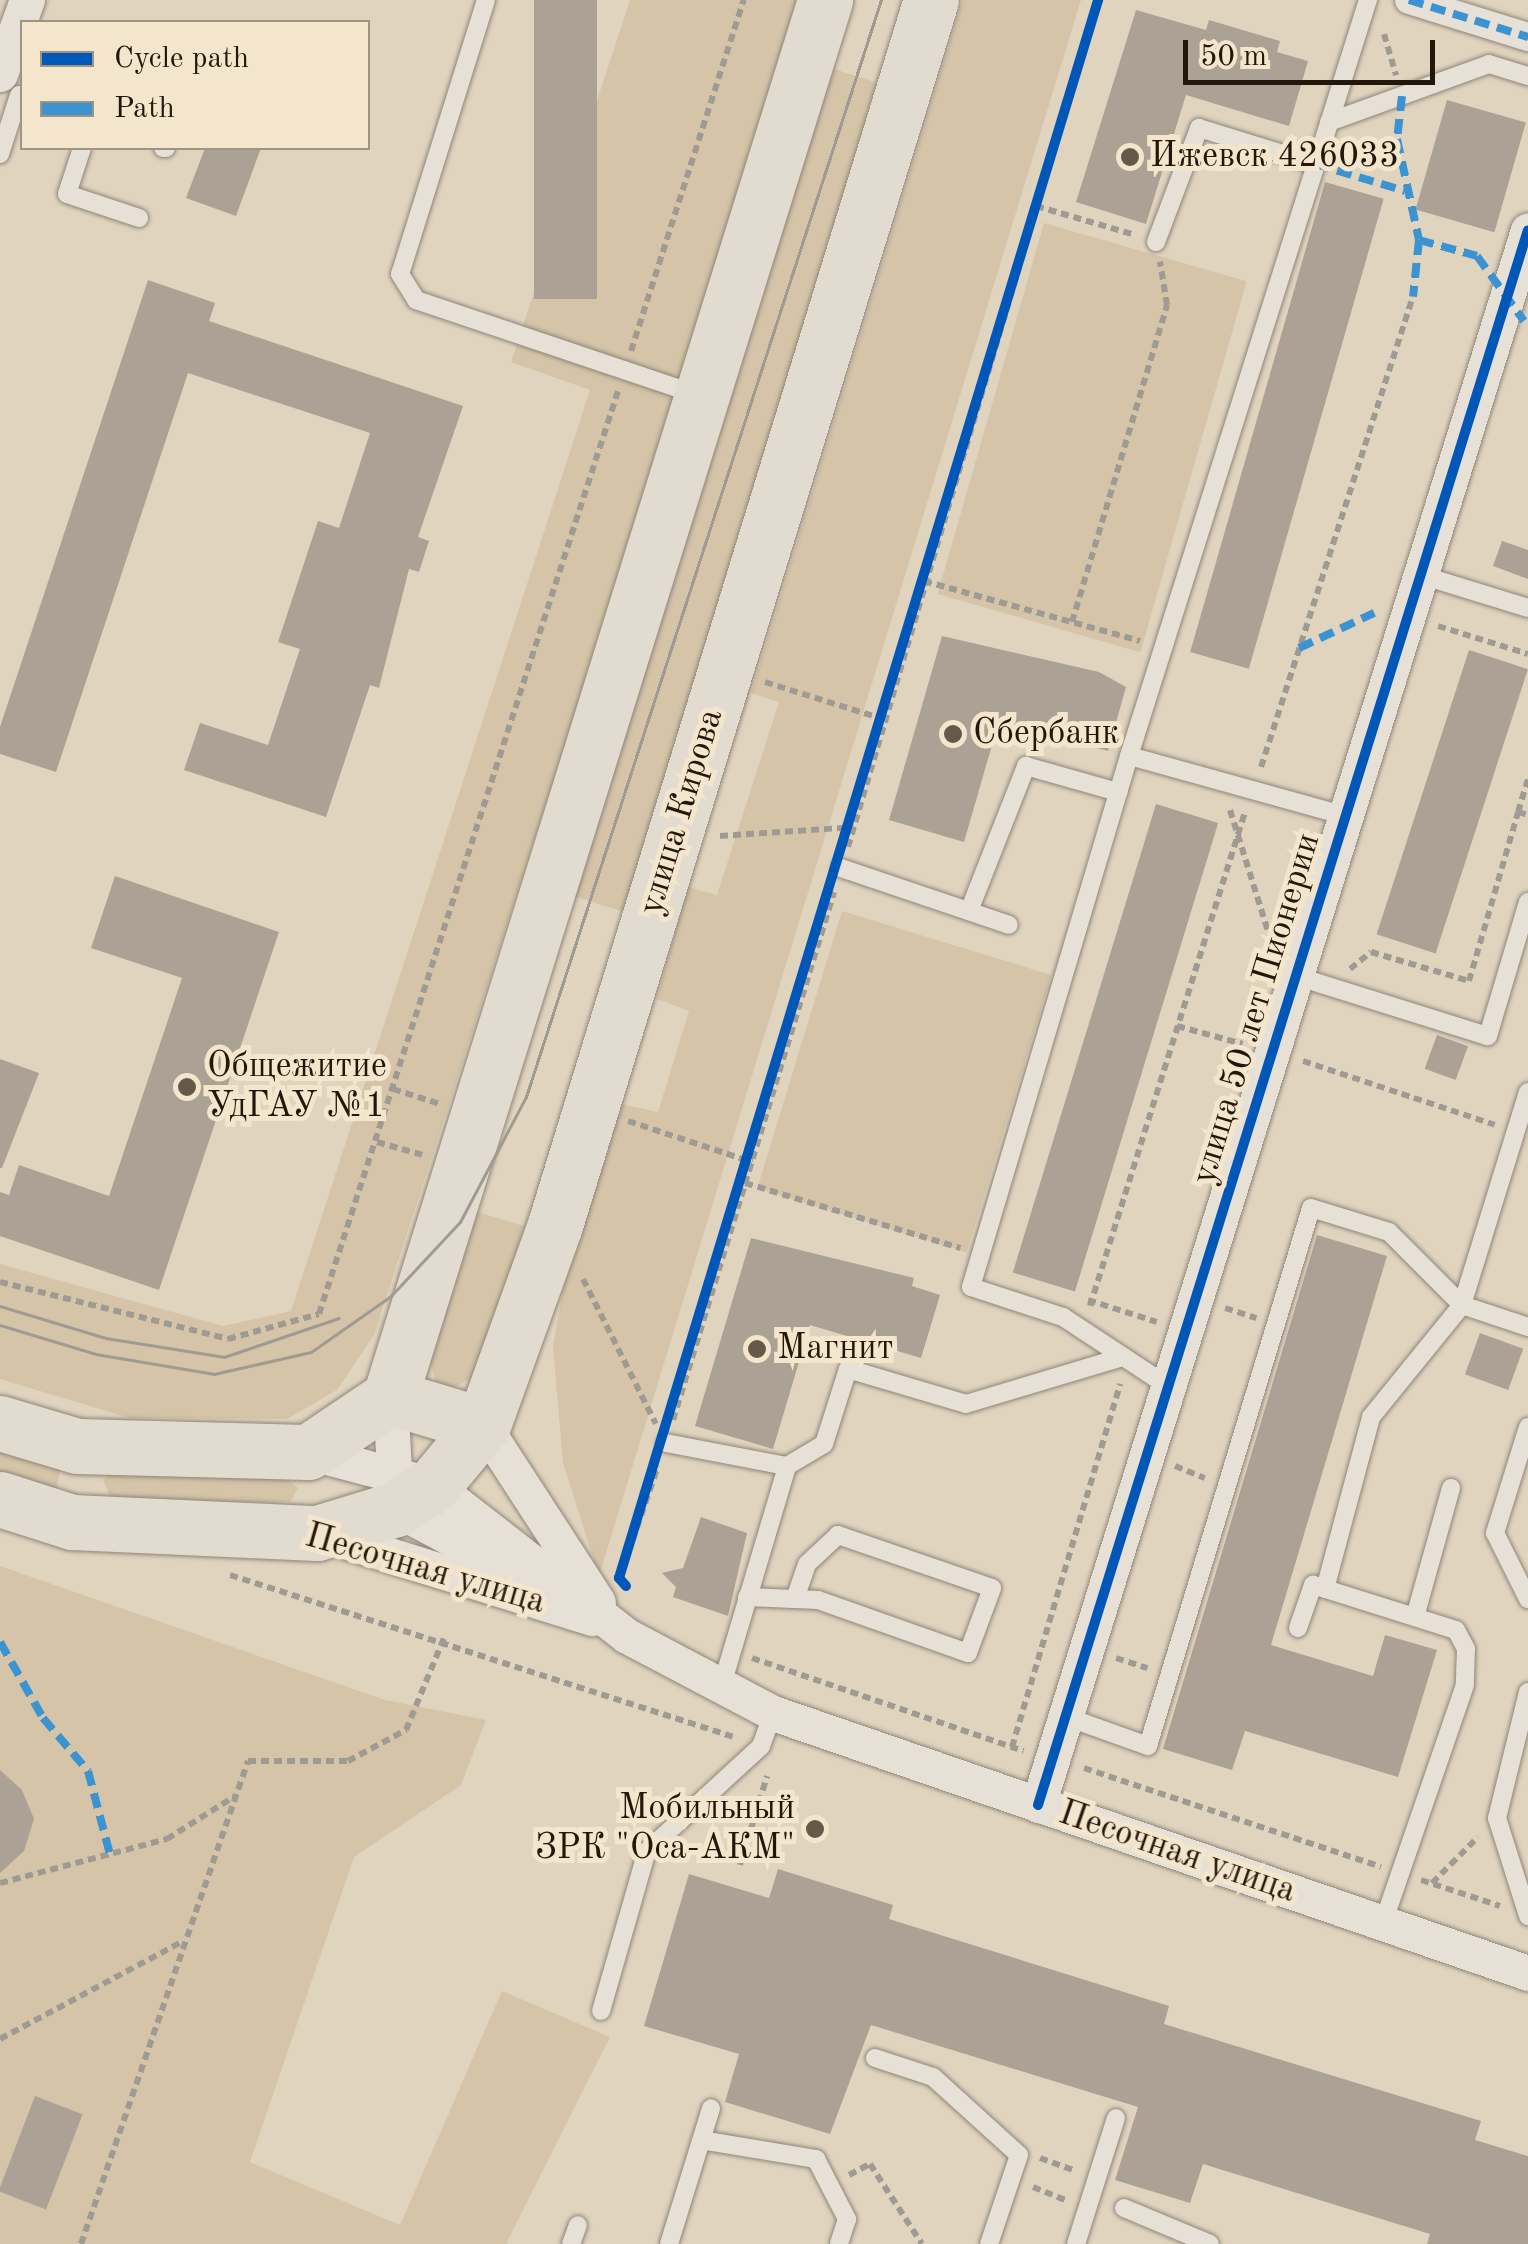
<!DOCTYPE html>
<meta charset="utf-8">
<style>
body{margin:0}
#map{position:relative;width:1528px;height:2244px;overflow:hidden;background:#e1d4bf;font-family:"Old Standard TT",serif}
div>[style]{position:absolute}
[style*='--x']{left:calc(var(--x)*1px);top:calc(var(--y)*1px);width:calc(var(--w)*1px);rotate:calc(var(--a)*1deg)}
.green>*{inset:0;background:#d5c4a8;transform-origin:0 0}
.building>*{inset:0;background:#aba194;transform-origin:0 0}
.path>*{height:6px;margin-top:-3px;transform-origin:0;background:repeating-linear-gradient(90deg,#a09b92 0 8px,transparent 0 13px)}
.roads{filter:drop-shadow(0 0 2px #8e8679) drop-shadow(0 0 2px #8e8679)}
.service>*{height:18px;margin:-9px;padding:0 9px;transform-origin:9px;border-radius:9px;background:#e6e0d6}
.pedestrian>*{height:28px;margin:-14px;padding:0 14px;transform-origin:14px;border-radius:14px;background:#e6e0d6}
.minor>*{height:35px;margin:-17.5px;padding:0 17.5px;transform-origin:17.5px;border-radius:17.5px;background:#e6e0d6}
.primary>*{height:55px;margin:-27.5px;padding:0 27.5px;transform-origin:27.5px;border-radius:27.5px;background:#e2dbcf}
.tram>*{height:2.5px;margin:-1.25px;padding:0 1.25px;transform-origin:1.25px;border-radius:1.25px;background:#a09b92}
.quiet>*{height:8px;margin-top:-4px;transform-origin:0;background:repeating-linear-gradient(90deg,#3b93d2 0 15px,transparent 0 23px)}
.cycleway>*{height:10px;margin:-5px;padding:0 5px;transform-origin:5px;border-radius:5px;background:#0057b8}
.dots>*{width:28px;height:28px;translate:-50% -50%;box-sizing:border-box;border:5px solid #f4e5cd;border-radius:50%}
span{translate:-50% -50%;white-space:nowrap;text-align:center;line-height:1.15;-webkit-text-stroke:10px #f4e5cd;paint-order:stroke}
.poi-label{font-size:35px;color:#22170b}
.left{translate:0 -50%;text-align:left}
.right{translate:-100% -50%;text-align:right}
.street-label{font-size:35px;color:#22170b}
.legend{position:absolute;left:20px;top:20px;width:350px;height:130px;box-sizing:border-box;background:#f4e5cd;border:2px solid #a0937f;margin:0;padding:12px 18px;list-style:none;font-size:30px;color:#22170b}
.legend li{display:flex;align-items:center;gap:20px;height:50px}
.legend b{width:50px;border:2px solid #a0937f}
.scale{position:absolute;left:1183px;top:40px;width:252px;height:45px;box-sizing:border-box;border:5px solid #22170b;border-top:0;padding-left:12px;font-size:30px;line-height:35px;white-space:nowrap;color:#22170b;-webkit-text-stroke:8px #f4e5cd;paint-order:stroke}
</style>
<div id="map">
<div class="green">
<div style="clip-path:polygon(630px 0,806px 0,374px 1335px,337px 1390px,287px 1419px,130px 1418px,0 1379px,0 1264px,223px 1326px,291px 1311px,590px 390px,511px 362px)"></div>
<div style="clip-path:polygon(963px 0,1081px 0,599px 1576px,563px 1463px,553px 1346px,564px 1285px,622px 1104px,658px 1112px,689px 1011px,657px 999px,688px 887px,717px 895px,779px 702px,751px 693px)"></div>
<div style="left:819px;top:64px;width:76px;height:867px;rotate:18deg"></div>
<div style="left:1044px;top:223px;width:211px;height:386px;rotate:16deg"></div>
<div style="left:842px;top:911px;width:219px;height:290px;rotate:17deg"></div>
<div style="clip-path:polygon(473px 1211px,528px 1227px,476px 1375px,455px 1387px,436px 1382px,427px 1352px)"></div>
<div style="clip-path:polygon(0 1441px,61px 1464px,57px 1488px,0 1486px)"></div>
<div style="clip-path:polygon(113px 1470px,286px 1478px,298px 1488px,290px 1502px,113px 1503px,103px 1480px)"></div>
<div style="clip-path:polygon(0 1566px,385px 1700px,486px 1720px,461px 1785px,354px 1857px,250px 2162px,400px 2225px,502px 1991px,610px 2037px,506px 2244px,0 2244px)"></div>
</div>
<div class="building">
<div style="left:534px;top:0;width:63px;height:299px"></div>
<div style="clip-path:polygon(1136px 10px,1206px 30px,1209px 20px,1280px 41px,1277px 52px,1308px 61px,1289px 126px,1186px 95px,1146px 224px,1076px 202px)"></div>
<div style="left:1447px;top:100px;width:82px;height:114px;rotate:16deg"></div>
<div style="clip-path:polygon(205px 148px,261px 148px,236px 216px,186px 198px)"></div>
<div style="left:1325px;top:182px;width:61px;height:489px;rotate:16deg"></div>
<div style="clip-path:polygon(148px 280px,215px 303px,209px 321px,463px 406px,418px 537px,429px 541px,419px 572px,409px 569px,379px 688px,370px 685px,326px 817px,184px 770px,200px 723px,268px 745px,300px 649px,278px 642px,318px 521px,339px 528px,370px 433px,188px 373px,56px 772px,0 754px,0 727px)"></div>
<div style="clip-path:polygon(1502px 541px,1528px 550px,1528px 579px,1493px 566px)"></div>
<div style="clip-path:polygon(942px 636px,1099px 672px,1126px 687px,1108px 751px,999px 721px,964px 842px,889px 820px)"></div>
<div style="left:1469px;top:650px;width:62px;height:299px;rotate:18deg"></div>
<div style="left:1156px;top:804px;width:65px;height:490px;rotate:17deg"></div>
<div style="clip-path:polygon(115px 876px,279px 932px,159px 1290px,0 1236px,0 1192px,9px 1195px,19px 1165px,109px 1196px,182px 978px,91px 948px)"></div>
<div style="left:1437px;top:1035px;width:33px;height:36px;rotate:20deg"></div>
<div style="clip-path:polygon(0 1059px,39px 1073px,2px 1168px,0 1168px)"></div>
<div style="clip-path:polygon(1317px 1235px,1387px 1256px,1271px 1645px,1373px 1676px,1385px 1635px,1437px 1650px,1398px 1777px,1245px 1731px,1232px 1770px,1163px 1749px)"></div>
<div style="clip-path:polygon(751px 1238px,914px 1278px,912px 1286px,940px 1295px,921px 1358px,810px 1325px,773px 1449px,695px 1426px)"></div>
<div style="left:1480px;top:1333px;width:46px;height:44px;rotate:20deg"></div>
<div style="clip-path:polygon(701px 1517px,747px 1533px,728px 1616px,673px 1597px,676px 1587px,662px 1573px,683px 1568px)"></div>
<div style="clip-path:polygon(0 1770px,22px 1790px,34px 1819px,24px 1851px,0 1873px)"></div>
<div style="clip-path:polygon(778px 1869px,893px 1905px,889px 1919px,1169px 2006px,1164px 2024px,1481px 2121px,1475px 2140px,1528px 2156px,1528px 2244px,1427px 2244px,1430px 2234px,1203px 2164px,1190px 2203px,1115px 2180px,1138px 2107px,871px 2025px,830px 2134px,725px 2102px,739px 2054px,644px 2026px,689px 1874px,769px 1898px)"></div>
<div style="left:35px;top:2096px;width:51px;height:102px;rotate:21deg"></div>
</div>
<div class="path">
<div style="--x:1384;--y:34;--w:43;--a:73.7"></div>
<div style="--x:1036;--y:206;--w:103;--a:16.3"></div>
<div style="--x:631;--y:351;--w:369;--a:-72.2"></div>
<div style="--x:924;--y:581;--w:224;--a:15.5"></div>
<div style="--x:1072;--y:622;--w:331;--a:-73.3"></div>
<div style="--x:1167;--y:305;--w:44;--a:-99.2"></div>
<div style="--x:1438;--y:626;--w:94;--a:17.3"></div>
<div style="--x:765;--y:682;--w:124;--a:17.4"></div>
<div style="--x:1261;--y:767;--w:494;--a:-72.1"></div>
<div style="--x:1230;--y:810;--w:137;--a:72.6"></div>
<div style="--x:1518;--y:812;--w:34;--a:-73"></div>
<div style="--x:720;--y:836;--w:134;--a:-3.8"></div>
<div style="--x:848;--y:847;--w:883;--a:-73.56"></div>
<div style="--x:1350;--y:969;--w:27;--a:-39"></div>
<div style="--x:1371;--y:952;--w:102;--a:16.5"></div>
<div style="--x:1469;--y:981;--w:176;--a:-73.8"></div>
<div style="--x:1518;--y:812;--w:10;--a:17"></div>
<div style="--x:1177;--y:1026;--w:68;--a:15.3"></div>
<div style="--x:1303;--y:1061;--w:202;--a:18.4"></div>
<div style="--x:393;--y:1089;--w:49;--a:17.7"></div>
<div style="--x:628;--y:1121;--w:131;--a:18.3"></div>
<div style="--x:377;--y:1142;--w:48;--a:15.8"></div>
<div style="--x:745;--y:1183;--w:225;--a:16.8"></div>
<div style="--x:583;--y:1279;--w:162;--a:63.3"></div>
<div style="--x:0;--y:1282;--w:235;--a:14"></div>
<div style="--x:228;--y:1339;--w:94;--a:-15.4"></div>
<div style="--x:319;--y:1314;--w:970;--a:-72.05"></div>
<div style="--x:1088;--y:1300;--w:72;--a:17.7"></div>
<div style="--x:1090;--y:1306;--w:518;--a:-72.58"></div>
<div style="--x:1225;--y:1308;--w:33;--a:18"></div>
<div style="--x:673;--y:1420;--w:552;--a:-73.04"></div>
<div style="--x:1175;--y:1466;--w:32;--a:22"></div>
<div style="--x:230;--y:1575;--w:533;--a:17.82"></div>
<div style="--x:620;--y:1577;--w:117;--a:-71.1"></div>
<div style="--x:752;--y:1658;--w:287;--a:18.9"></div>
<div style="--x:1116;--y:1658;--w:33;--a:18"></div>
<div style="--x:1012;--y:1747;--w:379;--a:-73.4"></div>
<div style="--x:1084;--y:1768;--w:313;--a:18.4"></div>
<div style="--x:740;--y:1865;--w:93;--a:-73.1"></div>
<div style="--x:1421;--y:1880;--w:83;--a:18.2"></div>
<div style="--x:0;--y:1883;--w:173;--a:-14.8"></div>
<div style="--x:167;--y:1839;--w:80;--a:-32.3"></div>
<div style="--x:1432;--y:1883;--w:65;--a:-45"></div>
<div style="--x:0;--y:2039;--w:206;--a:-28.1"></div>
<div style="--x:1040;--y:2158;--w:37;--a:20"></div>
<div style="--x:849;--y:2175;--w:24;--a:-28"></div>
<div style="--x:870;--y:2164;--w:95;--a:57"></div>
<div style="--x:1033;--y:2187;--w:37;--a:22"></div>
<div style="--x:81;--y:2244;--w:511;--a:-70.93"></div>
<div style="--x:248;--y:1761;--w:100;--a:0"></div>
<div style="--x:348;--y:1761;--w:66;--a:-28.1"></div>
<div style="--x:406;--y:1730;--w:100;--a:-67.6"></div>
</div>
<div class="roads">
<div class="service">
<div style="--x:486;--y:0;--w:287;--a:107.4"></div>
<div style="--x:400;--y:274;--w:31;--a:58"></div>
<div style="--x:416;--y:300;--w:298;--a:18.6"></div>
<div style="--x:1329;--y:122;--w:170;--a:-19.9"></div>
<div style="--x:1489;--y:64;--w:41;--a:17.1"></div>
<div style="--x:82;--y:148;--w:48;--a:108.1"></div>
<div style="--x:67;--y:194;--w:76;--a:18.4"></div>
<div style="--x:163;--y:148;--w:3;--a:0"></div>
<div style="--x:0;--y:154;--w:62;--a:-72.1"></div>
<div style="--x:1156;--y:242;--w:122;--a:-69.3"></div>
<div style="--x:1199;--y:128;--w:121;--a:17.2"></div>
<div style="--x:1421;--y:575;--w:112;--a:17.1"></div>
<div style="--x:1129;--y:756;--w:554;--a:106.57"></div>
<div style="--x:971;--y:1287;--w:97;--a:18.1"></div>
<div style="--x:1063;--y:1317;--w:127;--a:33.4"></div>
<div style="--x:1346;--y:816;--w:225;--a:-164.5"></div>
<div style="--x:1129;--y:756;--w:793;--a:-72.46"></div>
<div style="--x:841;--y:868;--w:177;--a:18.7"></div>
<div style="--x:969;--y:911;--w:156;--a:-68.5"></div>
<div style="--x:1026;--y:766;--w:96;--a:15.8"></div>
<div style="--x:1296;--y:976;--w:201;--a:17.4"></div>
<div style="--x:1488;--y:1036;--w:140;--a:-73.4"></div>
<div style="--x:1528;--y:1427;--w:111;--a:107.3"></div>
<div style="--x:1495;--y:1533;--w:74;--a:63.4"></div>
<div style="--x:666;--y:1443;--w:123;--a:10.8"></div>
<div style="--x:787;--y:1466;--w:43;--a:-30.7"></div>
<div style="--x:824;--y:1444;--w:79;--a:-72.3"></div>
<div style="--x:848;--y:1369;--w:123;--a:16.5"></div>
<div style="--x:966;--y:1404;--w:164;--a:-16.7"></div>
<div style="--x:1325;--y:1589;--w:178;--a:-75"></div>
<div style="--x:1371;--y:1417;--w:144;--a:-50.9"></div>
<div style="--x:1462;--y:1305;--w:223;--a:-72.8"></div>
<div style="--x:747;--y:1597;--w:71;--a:2.4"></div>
<div style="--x:818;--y:1600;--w:159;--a:19.5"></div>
<div style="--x:968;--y:1653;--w:69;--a:-69.7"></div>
<div style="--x:992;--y:1588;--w:163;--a:-161"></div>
<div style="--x:838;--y:1535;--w:42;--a:136.9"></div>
<div style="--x:807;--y:1564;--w:37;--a:109"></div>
<div style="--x:1415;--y:1617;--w:134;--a:-74.4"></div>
<div style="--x:1298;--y:1628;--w:46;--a:-70.8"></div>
<div style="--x:1313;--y:1585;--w:150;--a:17.5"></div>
<div style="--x:1456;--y:1630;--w:21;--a:62"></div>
<div style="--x:1466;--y:1649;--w:36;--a:92"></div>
<div style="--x:1465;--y:1685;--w:252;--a:109"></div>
<div style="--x:721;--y:1688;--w:232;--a:-73.4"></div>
<div style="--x:1528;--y:1692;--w:130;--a:103.8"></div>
<div style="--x:1497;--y:1818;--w:103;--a:72.4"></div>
<div style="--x:1067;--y:1717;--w:86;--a:19.7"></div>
<div style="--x:1148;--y:1746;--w:562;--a:-73.14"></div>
<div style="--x:1311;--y:1208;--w:82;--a:17.1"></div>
<div style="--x:1389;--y:1232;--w:103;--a:45"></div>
<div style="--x:1462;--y:1305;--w:70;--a:18.4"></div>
<div style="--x:601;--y:2011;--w:166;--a:-74"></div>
<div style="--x:647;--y:1851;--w:155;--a:-42.6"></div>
<div style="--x:761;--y:1746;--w:35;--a:-70"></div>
<div style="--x:875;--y:2058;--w:61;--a:18.1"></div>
<div style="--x:933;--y:2077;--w:116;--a:42.2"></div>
<div style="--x:1019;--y:2155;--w:94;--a:108.6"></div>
<div style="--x:701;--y:2140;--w:117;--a:9.4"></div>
<div style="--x:816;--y:2159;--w:68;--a:62.7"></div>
<div style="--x:847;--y:2219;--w:26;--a:108"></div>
<div style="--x:1124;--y:2208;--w:93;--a:22.7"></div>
<div style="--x:571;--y:2244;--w:20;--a:-70"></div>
<div style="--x:669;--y:2244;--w:142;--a:-72.8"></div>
<div style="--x:1076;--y:2244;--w:132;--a:-72.4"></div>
</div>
<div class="pedestrian">
<div style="--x:1409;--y:0;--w:125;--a:17.3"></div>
</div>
<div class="minor">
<div style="--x:0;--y:74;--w:79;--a:-70"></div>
<div style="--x:390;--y:1397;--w:112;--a:86.9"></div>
<div style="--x:396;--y:1509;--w:151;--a:28.1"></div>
<div style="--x:483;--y:1425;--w:211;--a:57"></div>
<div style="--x:308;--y:1452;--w:129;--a:14.8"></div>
<div style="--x:433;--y:1485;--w:246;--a:37.9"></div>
<div style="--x:627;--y:1636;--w:165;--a:27.8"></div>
<div style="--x:773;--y:1713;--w:799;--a:19"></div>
<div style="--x:322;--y:1534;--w:283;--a:17.3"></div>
<div style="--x:1038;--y:1805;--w:1649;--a:-72.72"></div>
</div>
<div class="primary">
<div style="--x:390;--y:1397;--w:1463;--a:-72.7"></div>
<div style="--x:390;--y:1397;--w:97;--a:16.8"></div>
<div style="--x:0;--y:1423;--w:80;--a:16.6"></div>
<div style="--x:77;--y:1446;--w:231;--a:1.5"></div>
<div style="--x:308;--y:1452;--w:99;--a:-33.9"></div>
<div style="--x:0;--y:1499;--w:76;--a:17.7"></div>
<div style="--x:72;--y:1522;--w:245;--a:2.6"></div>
<div style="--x:317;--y:1533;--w:83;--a:-16.9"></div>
<div style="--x:396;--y:1509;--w:44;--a:-33"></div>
<div style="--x:433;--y:1485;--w:78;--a:-50.2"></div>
<div style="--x:483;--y:1425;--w:213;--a:-70.2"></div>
<div style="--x:555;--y:1225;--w:1281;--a:-72.94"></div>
</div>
</div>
<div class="tram">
<div style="--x:0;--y:1306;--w:111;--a:16.8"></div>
<div style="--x:106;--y:1338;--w:120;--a:9.1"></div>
<div style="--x:224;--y:1357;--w:121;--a:-18.7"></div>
<div style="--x:0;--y:1325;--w:100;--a:16.8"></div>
<div style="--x:96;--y:1354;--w:120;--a:9.6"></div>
<div style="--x:214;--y:1374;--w:99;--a:-12.8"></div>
<div style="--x:311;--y:1352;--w:98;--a:-35"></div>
<div style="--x:391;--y:1296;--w:101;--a:-47"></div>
<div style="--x:460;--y:1222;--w:141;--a:-62.2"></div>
<div style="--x:526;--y:1097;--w:1153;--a:-72.07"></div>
</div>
<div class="quiet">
<div style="--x:1409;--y:0;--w:125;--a:17.3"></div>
<div style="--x:1402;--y:96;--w:43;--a:96.6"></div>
<div style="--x:1397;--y:139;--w:103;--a:77.7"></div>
<div style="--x:1419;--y:240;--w:57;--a:96"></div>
<div style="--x:1315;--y:164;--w:94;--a:16.7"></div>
<div style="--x:1419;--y:240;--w:60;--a:15.4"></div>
<div style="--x:1477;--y:256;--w:80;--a:54.1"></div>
<div style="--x:1299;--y:648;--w:83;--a:-25"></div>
<div style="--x:0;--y:1642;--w:87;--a:60.5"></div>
<div style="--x:43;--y:1718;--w:70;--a:49.7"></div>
<div style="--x:88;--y:1771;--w:86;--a:75.2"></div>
</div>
<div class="cycleway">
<div style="--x:626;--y:1586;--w:11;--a:-131"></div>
<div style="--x:619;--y:1578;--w:1649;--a:-73.11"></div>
<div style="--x:1038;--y:1805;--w:1649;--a:-72.72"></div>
</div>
<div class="dots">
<div style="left:1130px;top:157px;background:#65594a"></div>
<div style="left:953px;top:734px;background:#65594a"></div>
<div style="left:187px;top:1087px;background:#65594a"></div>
<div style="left:757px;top:1349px;background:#65594a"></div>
<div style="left:815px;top:1829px;background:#65594a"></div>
</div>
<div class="poi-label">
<span class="left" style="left:1150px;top:157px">Ижевск 426033</span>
<span class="left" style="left:973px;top:734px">Сбербанк</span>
<span class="left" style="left:207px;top:1087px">Общежитие<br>УдГАУ №1</span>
<span class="left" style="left:777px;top:1349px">Магнит</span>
<span class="right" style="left:795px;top:1829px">Мобильный<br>ЗРК "Оса-АКМ"</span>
</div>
<div class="street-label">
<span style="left:682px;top:812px;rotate:-73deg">улица Кирова</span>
<span style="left:1257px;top:1009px;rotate:-73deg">улица 50 лет Пионерии</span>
<span style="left:425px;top:1570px;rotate:16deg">Песочная улица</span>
<span style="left:1177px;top:1853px;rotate:19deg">Песочная улица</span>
</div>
<ul class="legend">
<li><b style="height:12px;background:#0057b8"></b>Cycle path</li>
<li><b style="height:12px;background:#3b93d2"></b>Path</li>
</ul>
<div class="scale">50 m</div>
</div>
